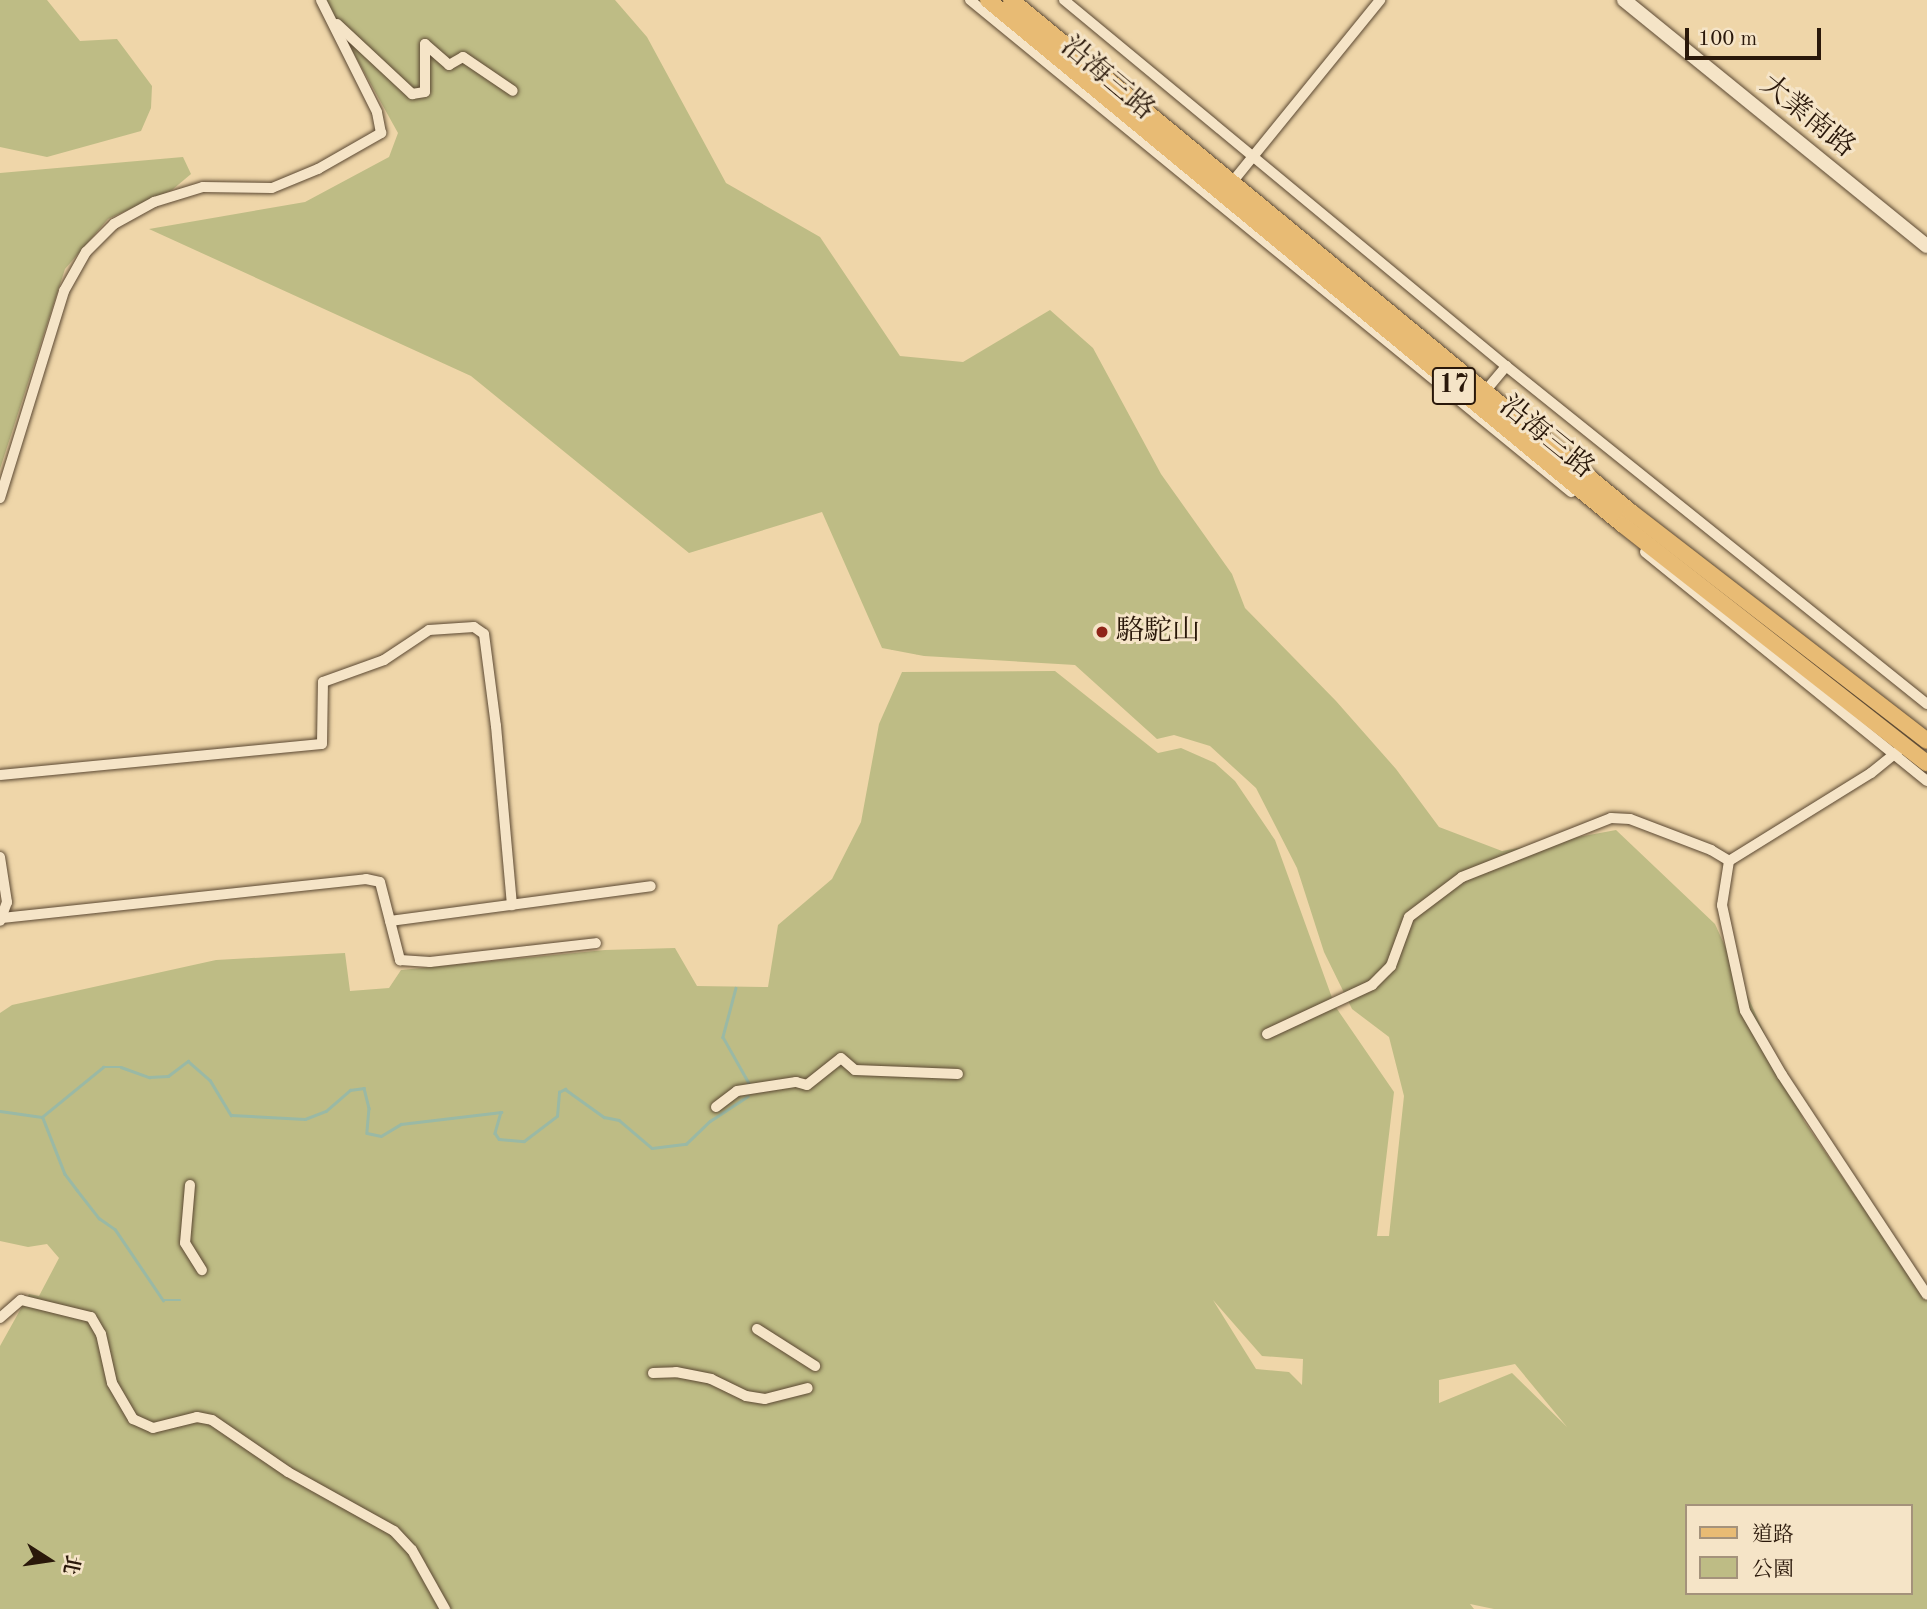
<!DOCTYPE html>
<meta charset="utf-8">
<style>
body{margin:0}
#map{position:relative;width:1927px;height:1609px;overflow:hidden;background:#efd6a9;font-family:"Old Standard TT","Noto Serif TC",serif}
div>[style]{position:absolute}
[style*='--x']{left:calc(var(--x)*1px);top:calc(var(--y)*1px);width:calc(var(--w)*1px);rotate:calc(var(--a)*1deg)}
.green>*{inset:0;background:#bebc85}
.stream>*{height:2.5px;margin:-1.25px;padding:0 1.25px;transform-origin:1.25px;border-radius:1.25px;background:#9ab9a5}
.roads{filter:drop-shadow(0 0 2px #5b4832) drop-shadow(0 0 2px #5b4832)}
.street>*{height:10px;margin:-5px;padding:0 5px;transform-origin:5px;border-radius:5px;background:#f5e4c7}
.secondary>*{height:14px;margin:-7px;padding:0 7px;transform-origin:7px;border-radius:7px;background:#f5e4c7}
.primary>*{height:16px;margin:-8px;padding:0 8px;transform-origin:8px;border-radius:8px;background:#e8bb74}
.dots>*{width:19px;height:19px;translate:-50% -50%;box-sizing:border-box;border:4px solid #f5e4c7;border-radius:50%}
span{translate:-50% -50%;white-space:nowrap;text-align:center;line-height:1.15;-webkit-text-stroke:6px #f5e4c7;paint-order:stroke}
.shield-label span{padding:2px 5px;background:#f5e4c7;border:2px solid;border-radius:5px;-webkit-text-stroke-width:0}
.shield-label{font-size:26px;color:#2a180a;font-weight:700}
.street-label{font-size:28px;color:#2a180a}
.poi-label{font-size:28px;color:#2a180a}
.left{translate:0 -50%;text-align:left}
.legend{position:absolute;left:1685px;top:1504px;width:228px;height:91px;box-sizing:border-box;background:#f5e4c7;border:2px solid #a4927b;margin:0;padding:9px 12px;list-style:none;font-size:21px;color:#2a180a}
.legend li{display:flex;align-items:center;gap:14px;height:35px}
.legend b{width:35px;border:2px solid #a4927b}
.north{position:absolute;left:14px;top:1525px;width:70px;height:70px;-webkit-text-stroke:5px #f5e4c7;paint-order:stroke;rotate:102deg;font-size:19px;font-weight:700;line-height:28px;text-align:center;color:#2a180a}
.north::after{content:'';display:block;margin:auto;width:24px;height:32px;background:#2a180a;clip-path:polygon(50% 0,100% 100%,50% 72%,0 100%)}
.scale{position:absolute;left:1685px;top:28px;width:136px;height:32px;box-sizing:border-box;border:4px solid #2a180a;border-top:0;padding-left:9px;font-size:21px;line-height:24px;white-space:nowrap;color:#2a180a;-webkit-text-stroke:5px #f5e4c7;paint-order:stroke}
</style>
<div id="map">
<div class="green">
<div style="clip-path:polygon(0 0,47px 0,80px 41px,117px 39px,152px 86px,151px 108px,141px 131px,47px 157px,0 147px)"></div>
<div style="clip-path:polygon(evenodd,324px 0,615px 0,647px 37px,726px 183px,820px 237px,900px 356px,963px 362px,1050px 310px,1093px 348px,1161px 474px,1232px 574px,1245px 608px,1336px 701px,1396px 769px,1439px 827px,1502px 851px,1616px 830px,1715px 924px,1804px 1121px,1927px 1301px,1927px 1609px,1494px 1609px,1470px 1604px,1474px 1609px,0 1609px,0 1346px,29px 1294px,39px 1296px,59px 1258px,47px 1244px,28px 1247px,0 1241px,0 1013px,12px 1005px,216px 960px,345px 953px,350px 991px,389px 988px,401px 970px,605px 950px,675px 948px,697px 986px,768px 987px,778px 925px,832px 879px,861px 822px,879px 724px,902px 672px,1055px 671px,1158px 753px,1181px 748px,1215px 763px,1235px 781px,1275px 840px,1335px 1006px,1394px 1092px,1377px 1236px,1389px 1236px,1404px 1096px,1389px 1037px,1352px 1009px,1324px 952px,1297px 868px,1256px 788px,1210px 746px,1174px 735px,1157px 739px,1075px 665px,924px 656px,882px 648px,822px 512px,689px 553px,471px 376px,149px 229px,305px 202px,389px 157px,398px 133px,324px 0,1213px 1300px,1262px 1356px,1303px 1359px,1302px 1385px,1289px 1372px,1256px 1369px,1213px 1300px,324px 0,1515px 1364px,1567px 1427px,1512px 1373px,1439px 1403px,1439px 1380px,1515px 1364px,324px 0,1687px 1506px,1911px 1506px,1911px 1593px,1687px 1593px,1687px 1506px)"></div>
<div style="clip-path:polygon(183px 157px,191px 174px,172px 190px,108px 219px,65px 269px,0 469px,0 173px)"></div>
</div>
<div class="stream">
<div style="--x:736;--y:988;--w:51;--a:104.9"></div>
<div style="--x:723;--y:1037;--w:55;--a:60.6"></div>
<div style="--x:0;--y:1111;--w:42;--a:8.1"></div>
<div style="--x:42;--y:1117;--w:79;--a:-39.3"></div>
<div style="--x:103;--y:1067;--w:18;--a:0"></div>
<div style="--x:121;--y:1067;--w:30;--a:20"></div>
<div style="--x:149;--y:1077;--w:19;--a:-3"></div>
<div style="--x:168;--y:1076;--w:25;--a:-37"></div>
<div style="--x:188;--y:1061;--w:29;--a:41"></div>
<div style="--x:210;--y:1080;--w:41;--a:59"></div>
<div style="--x:231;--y:1115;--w:74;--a:3.1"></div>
<div style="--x:305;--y:1119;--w:22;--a:-21"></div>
<div style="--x:326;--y:1111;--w:32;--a:-41"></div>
<div style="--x:350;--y:1090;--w:14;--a:-8"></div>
<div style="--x:364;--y:1088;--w:21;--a:76"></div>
<div style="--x:369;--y:1108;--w:25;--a:95"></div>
<div style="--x:367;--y:1133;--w:14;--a:12"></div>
<div style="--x:381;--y:1136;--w:23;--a:-31"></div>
<div style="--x:401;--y:1124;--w:101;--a:-6.8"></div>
<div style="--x:501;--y:1112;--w:22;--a:106"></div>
<div style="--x:495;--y:1133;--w:7;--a:56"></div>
<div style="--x:499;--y:1139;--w:25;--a:5"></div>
<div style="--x:524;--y:1141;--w:41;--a:-37.1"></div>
<div style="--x:557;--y:1116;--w:24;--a:-85"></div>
<div style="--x:559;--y:1092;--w:7;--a:-27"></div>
<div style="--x:565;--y:1089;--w:48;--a:35.7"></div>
<div style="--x:604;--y:1117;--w:15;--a:11"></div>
<div style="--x:619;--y:1120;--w:43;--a:40.3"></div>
<div style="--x:652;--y:1148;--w:34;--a:-7"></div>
<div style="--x:686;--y:1144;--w:33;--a:-44"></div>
<div style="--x:710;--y:1121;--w:45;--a:-33.3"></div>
<div style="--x:43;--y:1118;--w:60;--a:68.6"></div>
<div style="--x:65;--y:1174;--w:20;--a:53"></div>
<div style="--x:77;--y:1190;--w:36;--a:52"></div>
<div style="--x:99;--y:1218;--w:19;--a:35"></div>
<div style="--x:115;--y:1229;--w:86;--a:55.9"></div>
<div style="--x:163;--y:1300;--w:17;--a:0"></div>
</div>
<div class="roads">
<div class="street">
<div style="--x:970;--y:0;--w:777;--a:39.3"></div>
<div style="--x:1064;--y:0;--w:574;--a:39.63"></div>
<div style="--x:1506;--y:366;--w:540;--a:38.76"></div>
<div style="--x:337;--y:24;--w:103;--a:43"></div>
<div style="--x:412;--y:94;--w:13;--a:-9"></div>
<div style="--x:425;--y:92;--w:48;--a:-90"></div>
<div style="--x:425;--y:44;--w:32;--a:41"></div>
<div style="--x:449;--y:65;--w:16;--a:-30"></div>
<div style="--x:463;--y:57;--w:60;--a:34.2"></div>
<div style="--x:1229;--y:186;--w:240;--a:-50.9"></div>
<div style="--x:1482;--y:395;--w:38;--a:-50"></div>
<div style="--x:0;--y:498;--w:217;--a:-72.8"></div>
<div style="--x:64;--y:291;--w:45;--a:-60.6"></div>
<div style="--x:86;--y:252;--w:40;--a:-45"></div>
<div style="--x:114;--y:224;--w:46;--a:-28.8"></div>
<div style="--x:154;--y:202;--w:51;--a:-17"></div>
<div style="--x:203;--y:187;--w:69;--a:0.8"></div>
<div style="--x:272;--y:188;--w:50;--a:-22.4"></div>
<div style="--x:318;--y:169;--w:73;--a:-29.7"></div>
<div style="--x:381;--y:133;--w:21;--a:-101"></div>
<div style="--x:377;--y:112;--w:125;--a:-116.6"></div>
<div style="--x:1645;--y:552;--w:363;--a:39.1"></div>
<div style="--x:0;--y:775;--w:323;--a:-5.5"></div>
<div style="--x:322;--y:744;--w:62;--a:-89.1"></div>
<div style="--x:323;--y:682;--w:65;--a:-19.8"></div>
<div style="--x:384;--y:660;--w:54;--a:-33.7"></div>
<div style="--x:429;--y:630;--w:45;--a:-3.8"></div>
<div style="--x:474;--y:627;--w:12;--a:35"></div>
<div style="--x:484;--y:634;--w:93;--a:82.6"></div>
<div style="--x:496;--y:726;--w:180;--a:84.9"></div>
<div style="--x:0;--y:857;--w:46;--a:81.2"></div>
<div style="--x:7;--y:902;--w:20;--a:110"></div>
<div style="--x:1729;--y:861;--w:167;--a:-31.8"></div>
<div style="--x:1871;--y:773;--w:36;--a:-39"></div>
<div style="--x:2;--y:918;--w:366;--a:-6.1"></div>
<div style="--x:366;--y:879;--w:14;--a:12"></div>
<div style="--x:380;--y:882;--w:81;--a:75.6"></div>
<div style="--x:400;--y:960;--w:30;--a:4"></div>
<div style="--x:430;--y:962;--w:167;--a:-6.5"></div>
<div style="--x:390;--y:921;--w:263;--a:-7.6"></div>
<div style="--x:1267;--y:1034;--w:116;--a:-25"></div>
<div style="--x:1372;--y:985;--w:27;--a:-45"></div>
<div style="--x:1391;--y:966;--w:52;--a:-69.8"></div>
<div style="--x:1409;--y:917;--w:66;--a:-37"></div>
<div style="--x:1462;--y:877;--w:160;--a:-21.6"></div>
<div style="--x:1611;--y:818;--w:19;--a:3"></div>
<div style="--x:1630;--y:819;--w:87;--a:20.9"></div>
<div style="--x:1711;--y:850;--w:21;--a:31"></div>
<div style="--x:1729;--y:861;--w:45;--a:99"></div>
<div style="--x:1722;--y:905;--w:108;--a:77.8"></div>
<div style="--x:1745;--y:1011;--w:74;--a:60"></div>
<div style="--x:1782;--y:1075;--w:263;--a:56.6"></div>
<div style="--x:716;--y:1107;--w:26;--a:-37"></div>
<div style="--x:737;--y:1091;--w:60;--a:-8.7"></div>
<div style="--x:796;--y:1082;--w:11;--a:15"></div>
<div style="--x:807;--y:1085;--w:43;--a:-38.5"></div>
<div style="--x:841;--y:1058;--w:18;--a:41"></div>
<div style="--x:855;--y:1070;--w:103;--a:2.2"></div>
<div style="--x:190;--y:1185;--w:58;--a:94.9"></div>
<div style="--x:185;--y:1243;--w:32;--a:58"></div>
<div style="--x:0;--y:1318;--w:28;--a:-41"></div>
<div style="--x:21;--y:1300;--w:72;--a:13.7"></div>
<div style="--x:91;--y:1317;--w:20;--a:60"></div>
<div style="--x:101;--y:1334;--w:50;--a:77.3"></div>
<div style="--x:112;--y:1383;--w:42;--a:59.7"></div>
<div style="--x:133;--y:1419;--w:22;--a:24"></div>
<div style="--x:153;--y:1428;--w:45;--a:-14"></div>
<div style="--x:197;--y:1417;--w:15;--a:11"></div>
<div style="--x:212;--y:1420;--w:92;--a:34.4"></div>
<div style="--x:288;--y:1472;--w:121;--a:29.1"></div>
<div style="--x:394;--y:1531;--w:26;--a:47"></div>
<div style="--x:412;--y:1550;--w:68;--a:60.8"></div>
<div style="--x:757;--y:1329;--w:69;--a:32.5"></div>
<div style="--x:653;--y:1373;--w:23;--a:-2"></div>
<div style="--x:676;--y:1372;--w:36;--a:11"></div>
<div style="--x:711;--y:1379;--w:39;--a:26"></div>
<div style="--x:746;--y:1396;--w:19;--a:9"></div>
<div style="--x:765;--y:1399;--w:44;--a:-14.3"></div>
</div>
<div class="secondary">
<div style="--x:1624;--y:0;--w:390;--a:39.1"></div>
</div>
<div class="primary">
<div style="--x:988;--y:0;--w:824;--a:39.58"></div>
<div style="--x:1623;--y:525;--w:386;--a:38.1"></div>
<div style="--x:1011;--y:0;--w:804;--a:39.55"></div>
<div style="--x:1631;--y:512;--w:374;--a:37.7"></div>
</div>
</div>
<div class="dots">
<div style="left:1102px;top:632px;background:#8f2418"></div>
</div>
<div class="shield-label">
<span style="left:1454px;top:386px">17</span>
</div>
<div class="street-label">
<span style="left:1107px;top:79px;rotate:40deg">沿海三路</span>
<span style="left:1807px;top:117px;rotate:39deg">大業南路</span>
<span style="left:1546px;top:438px;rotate:39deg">沿海三路</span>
</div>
<div class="poi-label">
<span class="left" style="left:1116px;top:632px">駱駝山</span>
</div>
<ul class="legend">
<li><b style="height:9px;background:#e8bb74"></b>道路</li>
<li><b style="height:19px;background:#bebc85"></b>公園</li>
</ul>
<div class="north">北</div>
<div class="scale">100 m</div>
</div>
